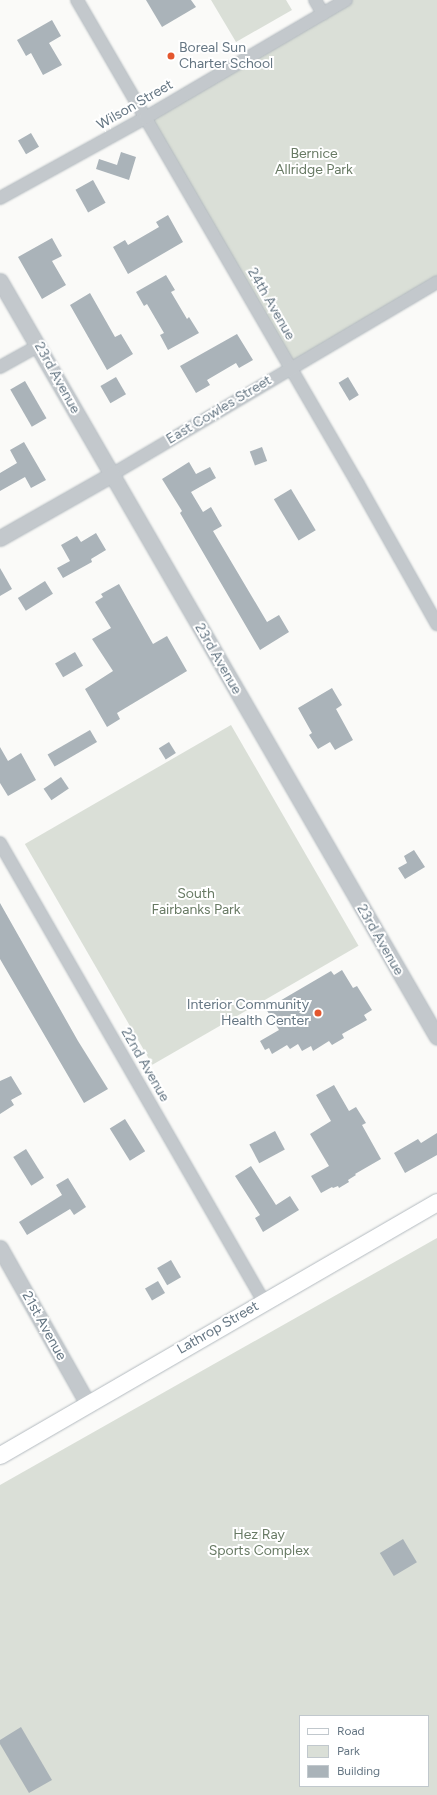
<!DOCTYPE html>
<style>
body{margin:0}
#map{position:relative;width:437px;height:1795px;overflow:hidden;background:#fafaf8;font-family:Figtree,sans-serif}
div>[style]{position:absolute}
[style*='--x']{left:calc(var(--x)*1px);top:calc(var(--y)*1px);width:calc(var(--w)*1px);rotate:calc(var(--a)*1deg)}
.green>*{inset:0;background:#dadfd7;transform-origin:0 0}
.building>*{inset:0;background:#aab3b9;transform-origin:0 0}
.roads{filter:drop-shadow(0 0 1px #b3babf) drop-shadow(0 0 1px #b3babf)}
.minor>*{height:12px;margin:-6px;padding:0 6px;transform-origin:6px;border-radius:6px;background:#c3c8cc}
.tertiary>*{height:15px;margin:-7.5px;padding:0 7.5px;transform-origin:7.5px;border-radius:7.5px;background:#c3c8cc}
.secondary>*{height:17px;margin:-8.5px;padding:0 8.5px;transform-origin:8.5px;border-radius:8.5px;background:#fff}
.dots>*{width:11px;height:11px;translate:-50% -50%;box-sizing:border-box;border:2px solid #fff;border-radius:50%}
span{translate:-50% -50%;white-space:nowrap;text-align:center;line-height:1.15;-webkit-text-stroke:4px #fff;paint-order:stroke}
.poi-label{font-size:14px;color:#657683}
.left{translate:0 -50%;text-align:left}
.right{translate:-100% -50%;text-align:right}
.street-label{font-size:14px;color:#657683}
.park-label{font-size:14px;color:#687a64}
.legend{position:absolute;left:299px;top:1715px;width:130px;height:72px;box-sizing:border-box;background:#fff;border:1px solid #c1c8cd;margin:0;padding:5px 7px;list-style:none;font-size:12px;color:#657683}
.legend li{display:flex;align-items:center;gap:8px;height:20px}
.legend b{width:20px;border:1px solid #c1c8cd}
</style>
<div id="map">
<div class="green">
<div style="clip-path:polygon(211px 0,286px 0,292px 10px,236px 42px)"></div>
<div style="clip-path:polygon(346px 0,437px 0,437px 282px,290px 368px,145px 118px)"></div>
<div style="left:231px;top:725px;width:255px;height:238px;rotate:60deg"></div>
<div style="clip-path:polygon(evenodd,437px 1238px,437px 1795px,0 1795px,0 1485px,437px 1238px,300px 1716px,428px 1716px,428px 1786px,300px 1786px,300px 1716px)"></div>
</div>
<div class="building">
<div style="clip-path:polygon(146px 0,191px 0,196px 7px,162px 27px)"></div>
<div style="clip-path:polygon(52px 20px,61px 36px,49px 43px,62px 65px,43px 75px,31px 53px,26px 56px,17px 40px)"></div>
<div style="left:31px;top:133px;width:16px;height:15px;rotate:60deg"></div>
<div style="clip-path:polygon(121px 152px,136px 157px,129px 180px,96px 169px,99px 159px,117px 165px)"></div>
<div style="left:93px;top:180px;width:26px;height:20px;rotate:61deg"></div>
<div style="clip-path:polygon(168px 215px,183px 242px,128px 274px,113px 247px,125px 240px,128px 245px,159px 227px,156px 222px)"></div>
<div style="clip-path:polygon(52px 238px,62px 256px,52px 261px,66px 285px,42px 299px,18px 257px)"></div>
<div style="clip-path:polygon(166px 275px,175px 290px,171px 292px,187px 319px,189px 317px,199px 333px,168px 350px,160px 335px,164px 333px,147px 304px,144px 306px,136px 292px)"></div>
<div style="clip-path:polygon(90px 293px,115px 337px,121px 334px,133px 354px,107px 370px,70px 305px)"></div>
<div style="clip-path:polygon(237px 334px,253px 360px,239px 368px,236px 363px,207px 380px,210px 385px,196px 393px,180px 366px)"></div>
<div style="left:116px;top:377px;width:20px;height:18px;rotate:60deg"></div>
<div style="left:348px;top:377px;width:21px;height:11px;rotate:59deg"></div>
<div style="left:25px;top:381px;width:43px;height:17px;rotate:60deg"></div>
<div style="clip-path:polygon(24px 442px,46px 480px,31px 488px,25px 477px,0 491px,0 473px,17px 463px,10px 450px)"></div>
<div style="left:262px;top:447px;width:15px;height:13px;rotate:70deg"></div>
<div style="clip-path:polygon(189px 462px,196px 474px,210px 467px,216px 478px,191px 492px,203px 512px,211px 507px,222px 526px,213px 531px,267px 622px,279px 615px,289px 632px,260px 650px,180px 513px,182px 511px,162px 479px)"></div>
<div style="left:291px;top:489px;width:48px;height:20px;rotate:59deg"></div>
<div style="clip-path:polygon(96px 533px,106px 550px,91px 559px,92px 562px,63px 578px,57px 568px,70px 561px,61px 545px,77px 536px,81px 542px)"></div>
<div style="clip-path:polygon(0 568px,12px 589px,0 596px)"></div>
<div style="left:45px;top:581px;width:15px;height:32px;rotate:58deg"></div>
<div style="clip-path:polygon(119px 584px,153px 644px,167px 636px,187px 671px,117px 713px,120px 719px,107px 727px,85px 689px,113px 671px,92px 639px,111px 628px,95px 602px,103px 597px,101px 594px)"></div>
<div style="left:75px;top:652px;width:16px;height:23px;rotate:60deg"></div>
<div style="clip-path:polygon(332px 688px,342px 705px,336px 709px,353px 740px,335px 750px,330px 742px,318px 749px,309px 735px,312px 733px,298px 708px)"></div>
<div style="left:90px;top:730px;width:14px;height:49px;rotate:60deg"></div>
<div style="left:169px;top:742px;width:13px;height:12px;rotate:58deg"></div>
<div style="clip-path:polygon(0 747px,8px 761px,21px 753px,36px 780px,8px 796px,0 783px)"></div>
<div style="left:61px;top:777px;width:14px;height:21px;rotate:56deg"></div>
<div style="clip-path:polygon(414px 850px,425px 867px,405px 879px,398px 868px,407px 863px,404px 856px)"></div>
<div style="clip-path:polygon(0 903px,78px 1041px,108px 1089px,84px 1103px,0 959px)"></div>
<div style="clip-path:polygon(342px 970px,353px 988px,357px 986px,372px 1010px,364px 1015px,367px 1020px,342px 1034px,344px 1038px,332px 1045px,329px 1041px,313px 1051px,311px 1046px,302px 1051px,298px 1044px,290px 1049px,287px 1045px,272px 1054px,269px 1048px,265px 1050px,260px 1041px,279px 1030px,266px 1009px,331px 971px,334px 975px)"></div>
<div style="clip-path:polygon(11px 1076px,22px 1094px,11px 1100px,14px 1105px,0 1114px,0 1081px)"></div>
<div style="clip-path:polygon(334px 1085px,349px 1111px,356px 1107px,366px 1123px,362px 1125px,381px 1159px,355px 1174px,356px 1175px,348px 1180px,349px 1182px,339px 1188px,338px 1186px,333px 1188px,332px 1187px,321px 1193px,311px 1176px,329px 1166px,310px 1134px,331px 1121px,316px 1095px)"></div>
<div style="left:125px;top:1119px;width:38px;height:18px;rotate:58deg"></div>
<div style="left:275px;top:1131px;width:21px;height:29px;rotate:62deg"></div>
<div style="clip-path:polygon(437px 1133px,437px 1155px,405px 1173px,394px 1153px,418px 1139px,421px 1143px)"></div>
<div style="left:26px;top:1149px;width:34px;height:15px;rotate:58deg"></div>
<div style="clip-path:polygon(251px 1166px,276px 1205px,290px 1196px,299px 1210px,263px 1232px,255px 1218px,260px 1215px,235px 1176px)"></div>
<div style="clip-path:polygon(68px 1178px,86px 1207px,74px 1215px,70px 1209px,27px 1235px,19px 1222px,62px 1195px,56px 1185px)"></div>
<div style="left:171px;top:1260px;width:20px;height:16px;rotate:60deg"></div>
<div style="left:158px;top:1281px;width:14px;height:15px;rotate:60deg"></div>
<div style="left:403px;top:1539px;width:27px;height:27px;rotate:59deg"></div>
<div style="clip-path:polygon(21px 1727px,52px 1780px,29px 1793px,0 1744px,0 1740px)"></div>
</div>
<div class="roads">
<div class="minor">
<div style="--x:77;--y:0;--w:560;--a:59.86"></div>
<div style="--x:358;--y:484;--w:161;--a:60.6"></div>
<div style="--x:315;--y:0;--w:16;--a:60"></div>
<div style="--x:0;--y:198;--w:166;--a:-28.9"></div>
<div style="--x:145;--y:118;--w:233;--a:-30.4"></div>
<div style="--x:0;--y:367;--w:43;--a:-28.9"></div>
<div style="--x:111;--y:475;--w:379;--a:-30.6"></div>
<div style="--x:0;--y:843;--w:530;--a:60.09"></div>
</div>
<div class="tertiary">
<div style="--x:0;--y:281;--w:873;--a:59.97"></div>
<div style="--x:0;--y:538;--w:128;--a:-29.6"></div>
<div style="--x:0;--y:1248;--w:179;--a:60.6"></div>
</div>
<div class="secondary">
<div style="--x:0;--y:1455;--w:505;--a:-30.07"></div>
</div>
</div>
<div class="dots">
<div style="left:171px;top:56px;background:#e4572e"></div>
<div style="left:318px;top:1013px;background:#e4572e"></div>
</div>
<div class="poi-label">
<span class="left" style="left:179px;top:56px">Boreal Sun<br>Charter School</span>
<span class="right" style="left:309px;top:1013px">Interior Community<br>Health Center</span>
</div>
<div class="street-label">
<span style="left:135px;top:105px;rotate:-30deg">Wilson Street</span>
<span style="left:271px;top:304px;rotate:60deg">24th Avenue</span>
<span style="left:57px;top:378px;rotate:61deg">23rd Avenue</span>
<span style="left:219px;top:410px;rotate:-31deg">East Cowles Street</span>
<span style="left:218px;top:659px;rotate:60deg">23rd Avenue</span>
<span style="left:380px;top:940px;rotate:60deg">23rd Avenue</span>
<span style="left:145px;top:1065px;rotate:60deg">22nd Avenue</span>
<span style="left:44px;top:1326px;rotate:61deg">21st Avenue</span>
<span style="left:218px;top:1328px;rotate:-30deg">Lathrop Street</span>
</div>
<div class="park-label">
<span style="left:314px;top:162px">Bernice<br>Allridge Park</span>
<span style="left:196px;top:902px">South<br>Fairbanks Park</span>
<span style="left:259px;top:1543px">Hez Ray<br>Sports Complex</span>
</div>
<ul class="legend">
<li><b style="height:5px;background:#fff"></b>Road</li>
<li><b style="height:11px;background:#dadfd7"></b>Park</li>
<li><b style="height:11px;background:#aab3b9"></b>Building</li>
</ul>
</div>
